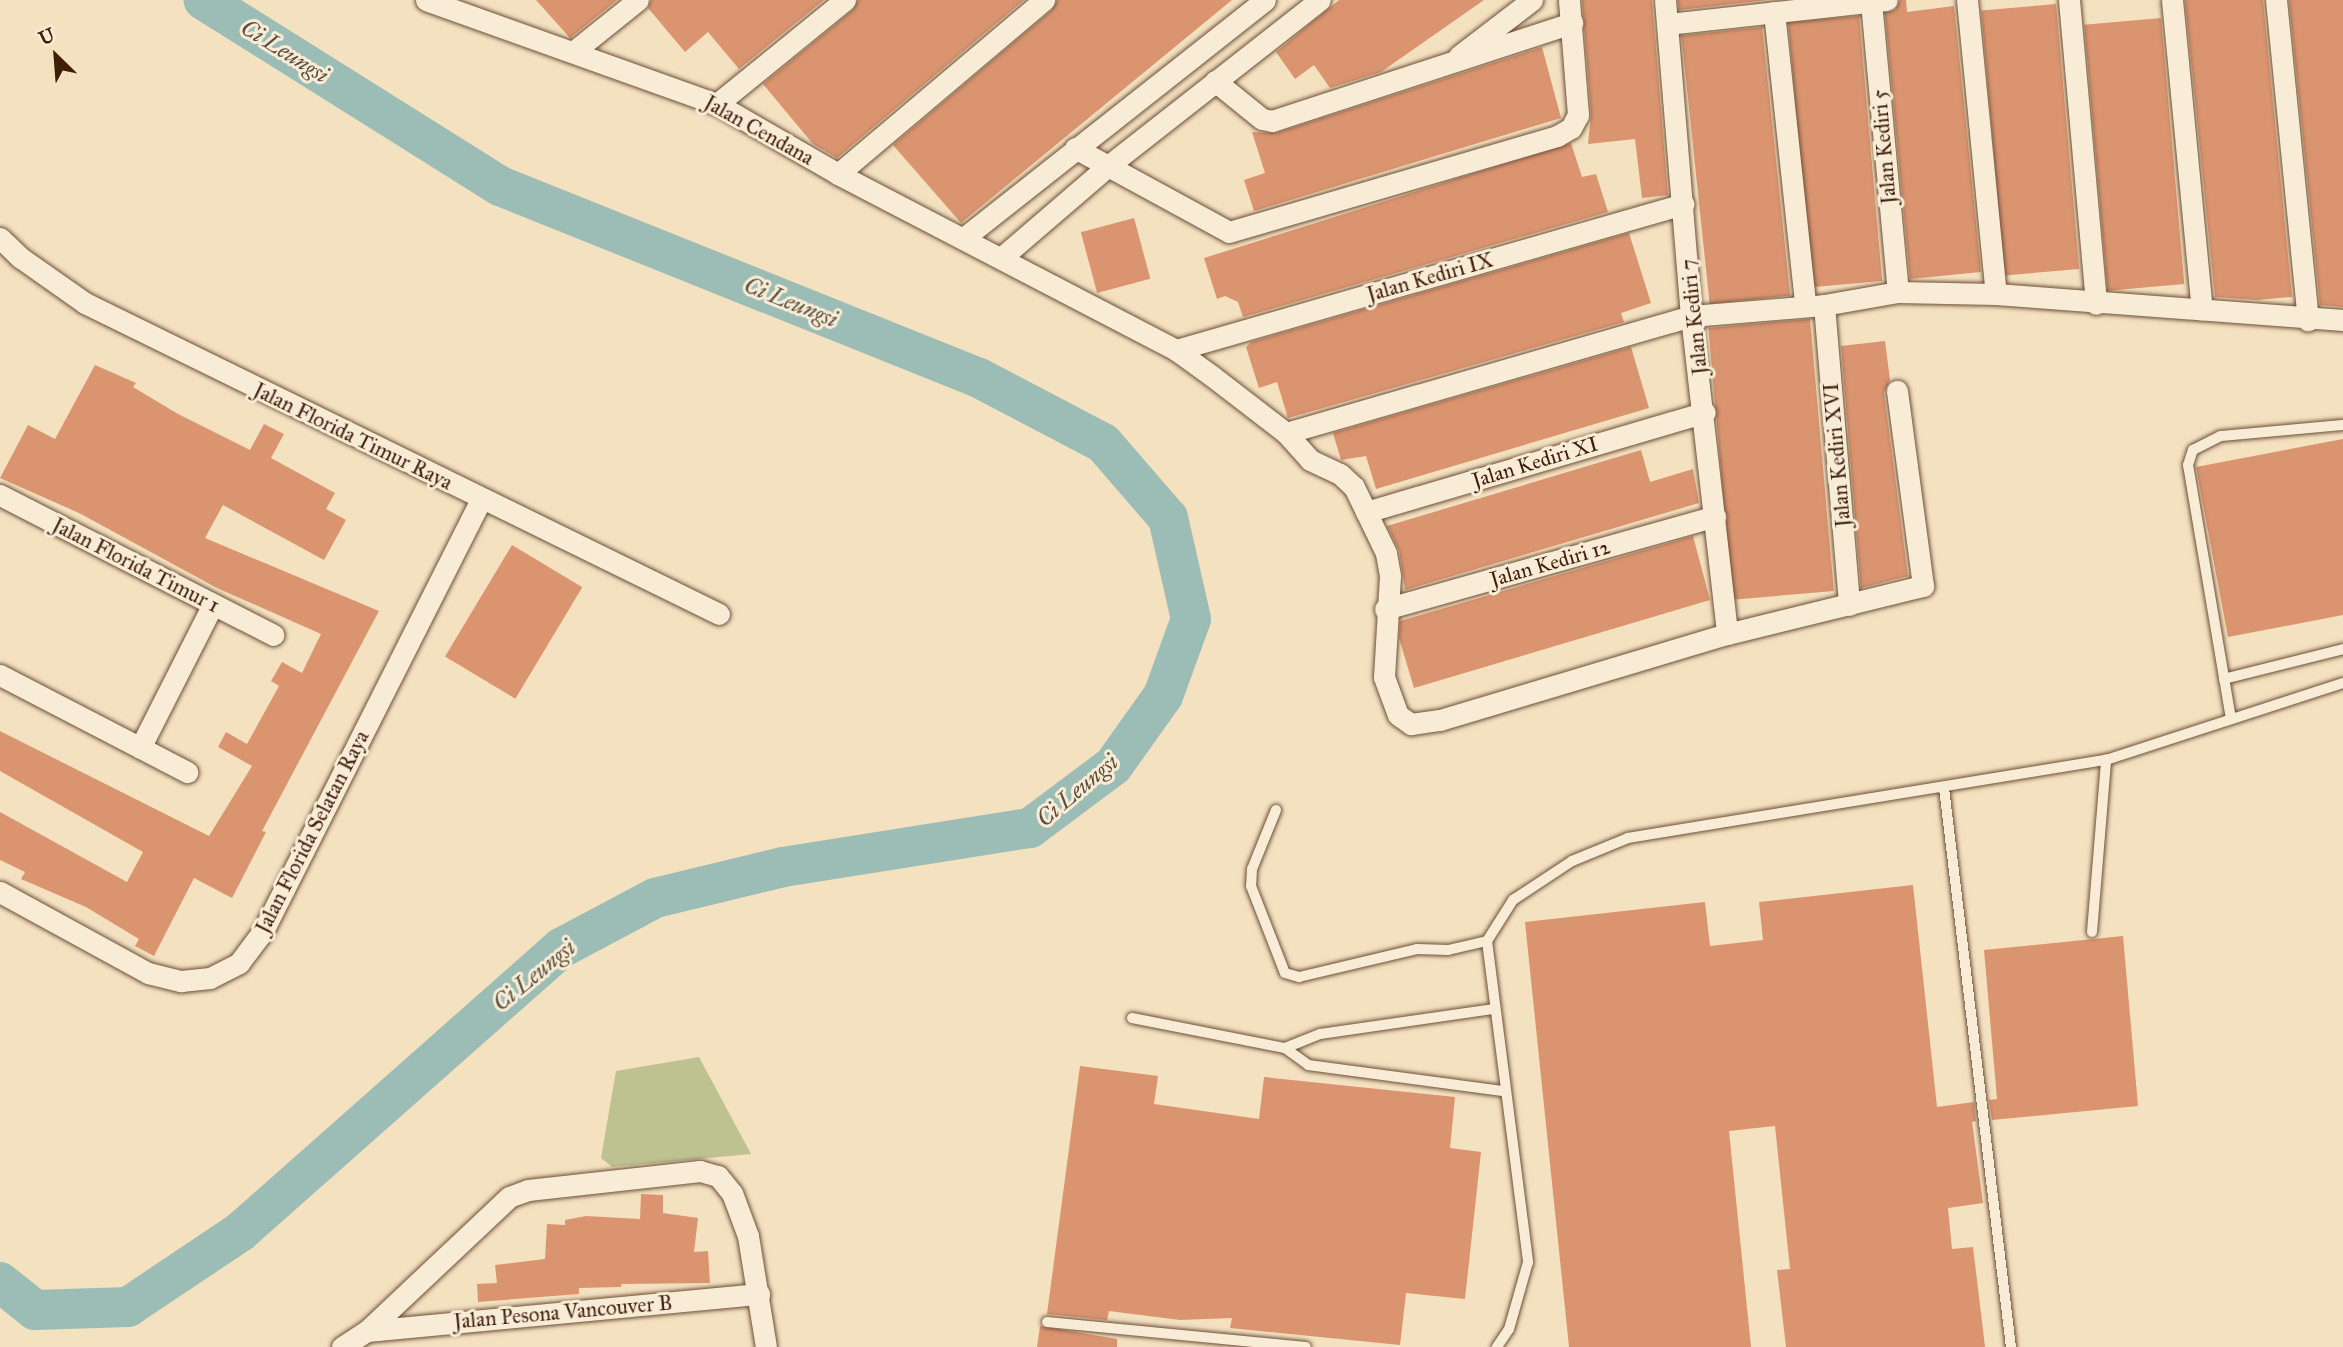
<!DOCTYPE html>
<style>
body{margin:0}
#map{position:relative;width:2343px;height:1347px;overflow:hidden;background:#f4e1c0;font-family:"IM FELL Great Primer",serif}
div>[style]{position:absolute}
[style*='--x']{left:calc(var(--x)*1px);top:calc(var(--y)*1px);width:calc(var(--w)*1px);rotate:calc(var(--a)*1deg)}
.green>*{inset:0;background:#bec291}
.river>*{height:40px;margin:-20px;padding:0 20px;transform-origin:20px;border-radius:20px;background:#9cbdb5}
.building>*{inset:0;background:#db9470;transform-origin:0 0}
.roads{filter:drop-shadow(0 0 2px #6c4f38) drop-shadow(0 0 2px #6c4f38)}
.lane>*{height:10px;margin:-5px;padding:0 5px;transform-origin:5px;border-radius:5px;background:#f8ecd6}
.street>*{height:21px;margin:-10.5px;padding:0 10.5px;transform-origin:10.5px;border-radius:10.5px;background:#f8ecd6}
span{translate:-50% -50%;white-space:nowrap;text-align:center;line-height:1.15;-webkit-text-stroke:6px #f8ecd6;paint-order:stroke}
.street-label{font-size:21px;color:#3f1e0a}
.water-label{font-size:23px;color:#5b4e3d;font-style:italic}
.north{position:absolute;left:21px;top:21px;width:70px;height:70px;-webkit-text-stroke:5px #f8ecd6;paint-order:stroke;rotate:335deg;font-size:19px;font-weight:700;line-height:28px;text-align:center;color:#3f1e0a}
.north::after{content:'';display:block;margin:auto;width:24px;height:32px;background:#3f1e0a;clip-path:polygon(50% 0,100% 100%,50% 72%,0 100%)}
</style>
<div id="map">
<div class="green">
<div style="clip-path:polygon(699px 1057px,751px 1154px,612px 1167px,601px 1158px,616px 1071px)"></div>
</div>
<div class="river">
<div style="--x:0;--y:1282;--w:45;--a:38.7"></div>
<div style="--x:35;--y:1310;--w:93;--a:-1.8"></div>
<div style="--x:128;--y:1307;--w:135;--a:-33.8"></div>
<div style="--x:240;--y:1232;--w:429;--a:-41.5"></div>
<div style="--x:561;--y:948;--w:106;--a:-28"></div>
<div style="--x:655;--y:898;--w:132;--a:-13.6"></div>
<div style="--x:783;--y:867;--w:250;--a:-9"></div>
<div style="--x:1030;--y:828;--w:104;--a:-36.8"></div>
<div style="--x:1113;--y:766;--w:86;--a:-54.5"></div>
<div style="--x:1163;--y:696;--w:82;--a:-70"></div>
<div style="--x:1191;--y:619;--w:104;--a:-102.8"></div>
<div style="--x:1168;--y:518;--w:99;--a:-130.9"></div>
<div style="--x:1103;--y:443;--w:140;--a:-152.3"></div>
<div style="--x:979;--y:378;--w:516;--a:-158.16"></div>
<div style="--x:500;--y:186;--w:350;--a:-147.9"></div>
</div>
<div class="building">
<div style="clip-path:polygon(536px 0,617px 0,570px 38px)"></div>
<div style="clip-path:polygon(651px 0,824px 0,739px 69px,708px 32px,685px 52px,648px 8px)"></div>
<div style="clip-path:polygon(858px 0,1024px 0,837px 158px,813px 144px,763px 84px,853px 10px)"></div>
<div style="clip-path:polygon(1057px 0,1232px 0,961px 223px,893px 145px,1052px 10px)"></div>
<div style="clip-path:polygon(1339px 0,1484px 0,1381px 72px,1330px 88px,1314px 65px,1295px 79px,1276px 52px)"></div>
<div style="clip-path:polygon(1582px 0,1652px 0,1668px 195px,1642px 198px,1635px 139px,1588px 144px,1591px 114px)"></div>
<div style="clip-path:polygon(1678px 0,1767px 0,1679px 10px)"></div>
<div style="clip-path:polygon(1900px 0,1906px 0,1907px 12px,1954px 6px,1981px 272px,1910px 279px,1885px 13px,1895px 10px)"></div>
<div style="clip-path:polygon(2185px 0,2263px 0,2292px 297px,2257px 300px,2215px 297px)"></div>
<div style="clip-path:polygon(2289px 0,2343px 0,2343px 307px,2320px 305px)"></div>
<div style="left:2056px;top:4px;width:266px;height:75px;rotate:85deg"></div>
<div style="left:1859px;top:16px;width:266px;height:71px;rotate:85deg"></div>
<div style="left:2161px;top:18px;width:267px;height:77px;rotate:85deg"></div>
<div style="left:1762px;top:27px;width:270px;height:81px;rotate:84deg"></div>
<div style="clip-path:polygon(1542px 47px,1561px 118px,1254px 211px,1244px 180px,1265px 173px,1252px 132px,1276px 133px)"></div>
<div style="clip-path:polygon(1571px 143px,1582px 177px,1596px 174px,1608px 212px,1243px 317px,1238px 302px,1225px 296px,1217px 299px,1204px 258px)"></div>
<div style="left:1134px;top:218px;width:63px;height:55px;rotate:75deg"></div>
<div style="clip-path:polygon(1629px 233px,1651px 303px,1621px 313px,1624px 322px,1288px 418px,1277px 382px,1259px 388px,1246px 347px,1251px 342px)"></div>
<div style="left:1810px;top:319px;width:273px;height:102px;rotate:85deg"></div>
<div style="clip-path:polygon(1885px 341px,1890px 380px,1884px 393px,1908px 576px,1861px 588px,1841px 346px)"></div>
<div style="clip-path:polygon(1631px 347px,1649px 408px,1376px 489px,1366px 456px,1341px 460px,1333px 433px)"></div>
<div style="clip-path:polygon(95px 365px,136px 383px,133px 387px,178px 414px,250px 450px,264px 424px,284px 434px,271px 458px,335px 493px,326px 509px,346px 520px,324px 560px,223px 505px,205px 538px,379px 611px,262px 831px,266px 832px,232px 898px,194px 878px,154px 956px,135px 946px,139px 939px,86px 907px,21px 879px,25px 872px,0 860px,0 812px,127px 882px,143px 852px,0 771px,0 731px,209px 836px,252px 766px,218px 747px,226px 732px,247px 744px,279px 686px,271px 681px,282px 662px,302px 673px,321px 634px,217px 588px,79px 513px,0 478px,28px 425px,55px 439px)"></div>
<div style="clip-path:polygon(2343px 439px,2343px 615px,2228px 637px,2196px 467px)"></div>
<div style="clip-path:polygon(1641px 450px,1650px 482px,1693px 469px,1699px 503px,1405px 590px,1399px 550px,1387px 526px)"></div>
<div style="clip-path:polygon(1693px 536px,1710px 600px,1414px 688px,1399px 638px,1400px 621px)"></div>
<div style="left:512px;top:545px;width:82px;height:130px;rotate:31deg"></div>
<div style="clip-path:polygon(1913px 885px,1937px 1107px,1974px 1102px,1976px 1121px,1972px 1122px,1983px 1203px,1948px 1208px,1952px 1249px,1973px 1247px,1985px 1347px,1786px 1347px,1777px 1270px,1790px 1269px,1775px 1126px,1729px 1131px,1751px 1347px,1569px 1347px,1525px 922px,1705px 902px,1710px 946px,1763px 940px,1759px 902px)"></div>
<div style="clip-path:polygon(2123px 936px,2138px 1106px,1992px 1120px,1989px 1100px,1997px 1099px,1984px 950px)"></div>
<div style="clip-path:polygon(1080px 1066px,1158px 1076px,1154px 1104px,1259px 1119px,1264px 1077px,1455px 1097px,1450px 1148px,1481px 1152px,1465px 1299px,1406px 1293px,1400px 1345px,1230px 1328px,1232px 1318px,1180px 1320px,1109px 1311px,1107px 1320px,1047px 1314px)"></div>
<div style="clip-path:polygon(641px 1194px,663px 1195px,663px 1213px,698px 1218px,694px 1252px,708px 1251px,710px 1283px,621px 1284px,621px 1287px,579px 1288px,579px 1294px,478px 1302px,477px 1284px,497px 1283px,495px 1265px,545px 1259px,547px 1224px,565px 1225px,565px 1220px,586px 1216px,640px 1219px)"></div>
<div style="clip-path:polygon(1040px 1326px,1117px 1339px,1117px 1347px,1037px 1347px)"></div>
</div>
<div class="roads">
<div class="lane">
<div style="--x:2224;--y:679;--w:123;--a:-14.1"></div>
<div style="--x:2231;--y:719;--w:258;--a:-99.6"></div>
<div style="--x:2188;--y:465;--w:16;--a:-72"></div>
<div style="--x:2193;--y:450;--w:31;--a:-27"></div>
<div style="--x:2221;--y:436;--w:122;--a:-5.2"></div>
<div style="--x:1944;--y:788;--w:563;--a:83.17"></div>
<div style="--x:1276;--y:810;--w:64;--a:112.1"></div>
<div style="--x:1252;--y:869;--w:17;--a:93"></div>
<div style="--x:1251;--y:886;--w:93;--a:68.7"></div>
<div style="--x:1285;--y:973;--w:15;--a:16"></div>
<div style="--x:1299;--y:977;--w:121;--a:-13.3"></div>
<div style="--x:1417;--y:949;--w:31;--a:2"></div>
<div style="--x:1448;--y:950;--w:40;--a:-13"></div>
<div style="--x:1487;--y:941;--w:49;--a:-57.6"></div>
<div style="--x:1513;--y:900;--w:71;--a:-33.5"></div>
<div style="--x:1572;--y:861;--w:61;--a:-22.3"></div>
<div style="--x:1628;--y:838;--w:484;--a:-9.3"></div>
<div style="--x:2106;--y:760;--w:249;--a:-18"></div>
<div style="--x:2092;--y:932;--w:173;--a:-85.3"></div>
<div style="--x:1487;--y:941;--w:324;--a:82.7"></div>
<div style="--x:1528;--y:1262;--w:70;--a:105.8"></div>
<div style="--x:1509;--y:1329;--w:22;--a:124"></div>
<div style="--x:1132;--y:1018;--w:156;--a:11.1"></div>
<div style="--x:1285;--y:1048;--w:29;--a:36"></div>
<div style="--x:1308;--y:1065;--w:198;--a:7.6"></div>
<div style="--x:1285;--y:1048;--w:38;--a:-22"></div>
<div style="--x:1320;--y:1034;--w:176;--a:-8.2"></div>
<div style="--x:1047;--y:1322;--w:260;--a:5.5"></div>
</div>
<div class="street">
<div style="--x:426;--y:0;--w:309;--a:19.7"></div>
<div style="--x:717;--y:104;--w:140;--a:30"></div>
<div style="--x:838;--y:174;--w:381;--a:27.5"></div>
<div style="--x:1176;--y:350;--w:44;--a:35.8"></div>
<div style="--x:1212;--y:376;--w:93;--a:37.6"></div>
<div style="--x:1286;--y:433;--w:36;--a:48"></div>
<div style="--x:1310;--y:460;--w:33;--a:25"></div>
<div style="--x:1340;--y:474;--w:19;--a:43"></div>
<div style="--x:1354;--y:487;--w:73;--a:64.1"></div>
<div style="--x:1386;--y:553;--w:23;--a:80"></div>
<div style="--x:1390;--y:576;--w:101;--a:93.4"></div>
<div style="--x:1384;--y:677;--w:40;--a:69.8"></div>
<div style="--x:1398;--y:715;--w:16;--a:35"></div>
<div style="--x:1411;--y:724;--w:29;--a:-8"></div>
<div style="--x:1440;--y:720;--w:300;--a:-16.7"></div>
<div style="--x:1727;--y:634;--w:202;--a:-13.8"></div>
<div style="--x:1923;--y:586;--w:197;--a:-97.6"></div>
<div style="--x:1665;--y:0;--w:317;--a:85.3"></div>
<div style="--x:1691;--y:316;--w:320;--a:83.5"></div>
<div style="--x:1967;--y:0;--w:295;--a:84.4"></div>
<div style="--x:2069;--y:0;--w:305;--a:84.9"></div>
<div style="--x:2172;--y:0;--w:311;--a:84.5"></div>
<div style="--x:2276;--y:0;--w:322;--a:84.3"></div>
<div style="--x:1871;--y:2;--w:291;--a:84.7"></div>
<div style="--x:1774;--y:12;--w:293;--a:83.9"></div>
<div style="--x:1668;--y:24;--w:220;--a:-6.3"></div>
<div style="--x:573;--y:52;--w:83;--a:-38.7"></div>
<div style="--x:1459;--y:56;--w:92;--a:-37.5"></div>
<div style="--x:1215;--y:81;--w:60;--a:39"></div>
<div style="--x:1262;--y:119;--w:10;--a:11"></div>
<div style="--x:1272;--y:121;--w:316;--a:-18.1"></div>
<div style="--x:717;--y:104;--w:165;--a:-39.1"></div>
<div style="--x:1075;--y:148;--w:175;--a:28.6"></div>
<div style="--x:1229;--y:232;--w:342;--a:-16.3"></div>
<div style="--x:1557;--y:136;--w:16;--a:-30"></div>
<div style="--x:1571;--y:128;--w:15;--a:-62"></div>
<div style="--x:1578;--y:115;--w:115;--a:-94.5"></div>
<div style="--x:838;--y:174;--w:270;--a:-40.2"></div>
<div style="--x:965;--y:237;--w:382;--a:-38.3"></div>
<div style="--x:0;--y:238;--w:29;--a:44"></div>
<div style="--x:21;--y:258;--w:78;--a:35.1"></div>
<div style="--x:85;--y:303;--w:706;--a:26.13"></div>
<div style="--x:1001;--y:258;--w:141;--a:-40.7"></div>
<div style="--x:1108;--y:166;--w:269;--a:-38.1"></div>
<div style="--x:1824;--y:305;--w:301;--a:85.2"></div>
<div style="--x:1176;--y:350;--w:528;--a:-16.06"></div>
<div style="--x:1286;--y:433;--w:422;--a:-16.1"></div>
<div style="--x:1691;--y:316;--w:133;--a:-4.7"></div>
<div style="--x:1824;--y:305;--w:75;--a:-10"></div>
<div style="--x:1898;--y:292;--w:98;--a:1.2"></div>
<div style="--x:1996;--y:294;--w:348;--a:4.3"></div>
<div style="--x:0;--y:495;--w:307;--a:27.1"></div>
<div style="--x:1366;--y:512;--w:353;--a:-16.4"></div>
<div style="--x:1385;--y:609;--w:343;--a:-15.7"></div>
<div style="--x:0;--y:675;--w:211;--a:27.4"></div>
<div style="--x:140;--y:748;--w:161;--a:-63.1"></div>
<div style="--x:0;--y:892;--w:169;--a:28.7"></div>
<div style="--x:148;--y:973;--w:34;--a:14"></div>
<div style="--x:181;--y:981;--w:29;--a:-6"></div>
<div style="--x:210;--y:978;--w:33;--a:-27"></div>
<div style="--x:239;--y:963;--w:38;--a:-53"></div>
<div style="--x:262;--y:933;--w:485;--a:-63.2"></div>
<div style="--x:367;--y:1331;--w:394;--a:-5.4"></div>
<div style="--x:342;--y:1347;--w:30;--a:-33"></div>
<div style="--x:367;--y:1331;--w:195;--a:-43.3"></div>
<div style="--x:509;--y:1197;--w:20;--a:-20"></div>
<div style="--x:528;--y:1190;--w:173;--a:-6.3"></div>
<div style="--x:700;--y:1171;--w:19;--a:16"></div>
<div style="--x:718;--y:1176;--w:22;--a:51"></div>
<div style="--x:732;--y:1193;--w:46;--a:69.6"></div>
<div style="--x:748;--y:1236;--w:112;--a:80.8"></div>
</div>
</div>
<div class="street-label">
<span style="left:759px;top:130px;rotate:29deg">Jalan Cendana</span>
<span style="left:1884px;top:147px;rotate:-95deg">Jalan Kediri 5</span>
<span style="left:1430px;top:277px;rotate:-16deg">Jalan Kediri IX</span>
<span style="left:1694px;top:317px;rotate:-96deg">Jalan Kediri 7</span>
<span style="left:353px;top:436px;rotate:26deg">Jalan Florida Timur Raya</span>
<span style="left:1837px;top:455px;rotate:-95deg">Jalan Kediri XVI</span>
<span style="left:1535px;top:462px;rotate:-17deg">Jalan Kediri XI</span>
<span style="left:1550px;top:563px;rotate:-16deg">Jalan Kediri 12</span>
<span style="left:136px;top:565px;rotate:27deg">Jalan Florida Timur 1</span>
<span style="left:312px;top:832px;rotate:-63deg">Jalan Florida Selatan Raya</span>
<span style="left:563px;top:1312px;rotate:-5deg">Jalan Pesona Vancouver B</span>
</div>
<div class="water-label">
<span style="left:285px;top:51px;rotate:32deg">Ci Leungsi</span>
<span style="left:791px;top:302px;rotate:22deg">Ci Leungsi</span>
<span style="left:1077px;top:790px;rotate:-40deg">Ci Leungsi</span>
<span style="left:534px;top:975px;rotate:-39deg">Ci Leungsi</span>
</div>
<div class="north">U</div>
</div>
